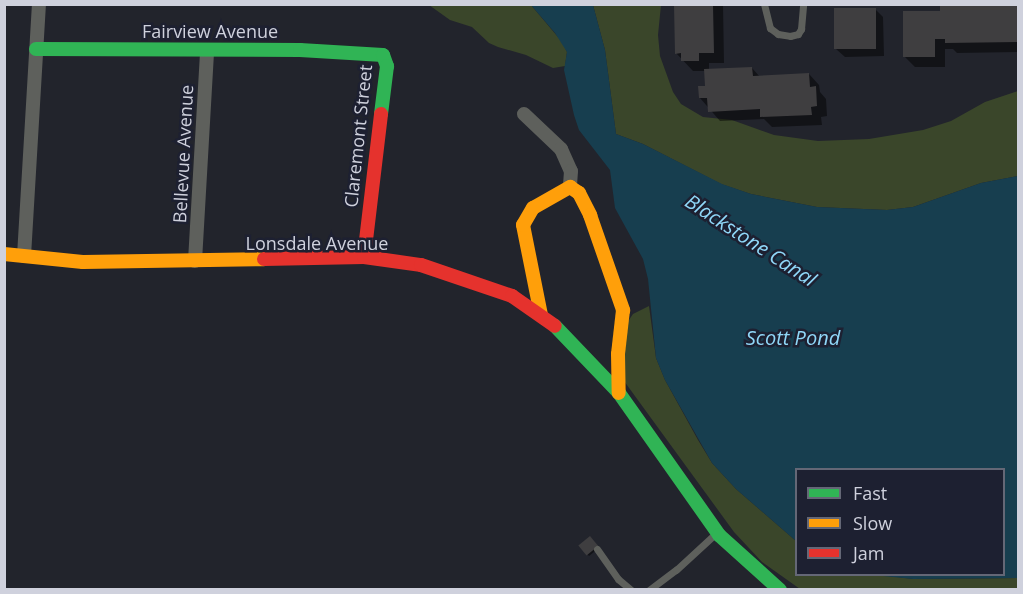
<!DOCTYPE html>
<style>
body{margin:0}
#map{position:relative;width:1023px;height:594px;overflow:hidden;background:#22242c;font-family:"Open Sans",sans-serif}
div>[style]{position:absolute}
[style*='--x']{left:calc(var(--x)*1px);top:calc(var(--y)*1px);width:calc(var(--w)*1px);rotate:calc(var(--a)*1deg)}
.forest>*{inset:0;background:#3a462a}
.water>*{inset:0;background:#173e4f}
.shadow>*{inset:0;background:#0007}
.building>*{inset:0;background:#3f3e40;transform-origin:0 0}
.lane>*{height:7px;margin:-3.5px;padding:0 3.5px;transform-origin:3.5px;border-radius:3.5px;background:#5e605c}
.street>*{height:14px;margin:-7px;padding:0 7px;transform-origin:7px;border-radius:7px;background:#5e605c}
.fast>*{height:14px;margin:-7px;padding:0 7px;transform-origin:7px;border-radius:7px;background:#30b455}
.slow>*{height:14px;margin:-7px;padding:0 7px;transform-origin:7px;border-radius:7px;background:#ff9f0a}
.jam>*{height:14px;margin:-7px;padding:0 7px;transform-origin:7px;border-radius:7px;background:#e5322d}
span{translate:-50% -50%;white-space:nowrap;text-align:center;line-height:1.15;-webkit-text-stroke:5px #1d2031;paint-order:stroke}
.street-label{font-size:18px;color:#cfd1dd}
.water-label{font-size:20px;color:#8fd7f8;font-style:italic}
.frame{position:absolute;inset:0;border:6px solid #cfd1dd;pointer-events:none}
.legend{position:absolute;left:795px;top:468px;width:210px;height:108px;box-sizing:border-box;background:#1d2031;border:2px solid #646776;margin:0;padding:8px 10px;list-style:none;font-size:18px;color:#cfd1dd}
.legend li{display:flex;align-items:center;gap:12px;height:30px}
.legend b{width:30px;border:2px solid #646776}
</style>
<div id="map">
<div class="forest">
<div style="clip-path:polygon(429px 5px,531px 5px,563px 43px,567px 52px,565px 66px,553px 68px,526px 55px,498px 47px,489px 43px,472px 27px,450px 20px)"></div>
<div style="clip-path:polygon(593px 5px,661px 5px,658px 35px,660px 56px,673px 92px,681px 104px,703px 117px,732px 120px,774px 135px,818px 141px,869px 139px,923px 130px,951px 121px,985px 102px,1018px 91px,1018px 176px,981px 183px,913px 207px,887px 210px,817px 207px,751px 194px,721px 184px,643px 144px,616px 134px,605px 50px)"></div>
<div style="clip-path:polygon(649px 306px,656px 358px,665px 380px,698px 440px,712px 463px,736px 489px,796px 541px,796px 574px,873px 574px,913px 579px,1018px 578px,1018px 589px,800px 589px,762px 562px,734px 532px,624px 381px,622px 330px,633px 314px)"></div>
</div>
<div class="water">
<div style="clip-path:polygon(531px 5px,593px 5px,605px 50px,616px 134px,643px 144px,722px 184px,751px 194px,817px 207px,887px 210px,913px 207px,981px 183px,1018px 176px,1018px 578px,913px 579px,873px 575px,1004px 574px,1004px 470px,796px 470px,796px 541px,736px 489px,712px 463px,665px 380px,656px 358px,648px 279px,643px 259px,615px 208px,610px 170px,579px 130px,574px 115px,564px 70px,567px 52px,555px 33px)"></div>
</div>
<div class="shadow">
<div style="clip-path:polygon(676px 4px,723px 4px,724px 63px,709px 63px,709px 71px,752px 68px,760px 77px,809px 74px,819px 85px,820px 92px,826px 99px,827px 116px,821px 117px,822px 125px,772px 127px,764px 119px,720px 121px,700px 98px,707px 87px,706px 71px,693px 71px,676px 53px)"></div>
<div style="clip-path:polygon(941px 4px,1018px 4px,1018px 52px,957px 53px,953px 49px,945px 49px,945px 67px,915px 67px,905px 57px,942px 13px)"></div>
<div style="clip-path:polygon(875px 9px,883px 17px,884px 56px,845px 57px,836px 49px)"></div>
<div style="clip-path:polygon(580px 546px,599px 548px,589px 556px)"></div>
</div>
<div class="building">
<div style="clip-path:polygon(940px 4px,1018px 4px,1018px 42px,945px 43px,945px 39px,935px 39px,935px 57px,903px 57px,903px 11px,940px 11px)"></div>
<div style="clip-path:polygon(674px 5px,713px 5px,714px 53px,699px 53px,699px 61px,681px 61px,681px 53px,675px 54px)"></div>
<div style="left:834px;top:8px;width:42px;height:41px"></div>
<div style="clip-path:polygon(752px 67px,753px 76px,809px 73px,810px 87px,816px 86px,817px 106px,811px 107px,812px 115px,760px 117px,760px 109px,708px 112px,707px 98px,699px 98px,698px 86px,705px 86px,704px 69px)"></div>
<div style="left:590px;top:536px;width:13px;height:15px;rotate:51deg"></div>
</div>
<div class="lane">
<div style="--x:764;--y:4;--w:25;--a:76"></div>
<div style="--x:770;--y:28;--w:10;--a:37"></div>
<div style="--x:778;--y:34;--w:12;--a:9"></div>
<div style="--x:790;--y:36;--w:8;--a:-14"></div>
<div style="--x:798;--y:34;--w:6;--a:-59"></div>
<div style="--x:801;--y:29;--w:25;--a:-85"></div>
<div style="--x:597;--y:549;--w:37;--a:55"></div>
<div style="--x:618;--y:579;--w:17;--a:40"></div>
<div style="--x:649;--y:590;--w:34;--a:-37"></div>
<div style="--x:676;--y:570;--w:53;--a:-42.7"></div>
</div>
<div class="street">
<div style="--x:524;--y:114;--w:51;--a:43.4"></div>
<div style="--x:561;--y:149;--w:24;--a:66"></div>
<div style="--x:571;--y:171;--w:16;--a:94"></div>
<div style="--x:24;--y:256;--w:252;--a:-86.6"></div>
<div style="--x:195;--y:261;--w:211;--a:-86.7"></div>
</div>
<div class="fast">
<div style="--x:36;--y:49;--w:264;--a:0.2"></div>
<div style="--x:300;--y:50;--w:83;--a:3.4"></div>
<div style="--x:383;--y:55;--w:12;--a:70"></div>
<div style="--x:387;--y:66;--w:48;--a:97.1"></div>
<div style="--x:555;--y:326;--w:93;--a:46.3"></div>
<div style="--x:619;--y:393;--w:174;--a:54.8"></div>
<div style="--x:719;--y:535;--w:82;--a:42"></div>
</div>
<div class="slow">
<div style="--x:4;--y:254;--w:79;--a:5.8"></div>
<div style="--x:83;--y:262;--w:181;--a:-0.9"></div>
<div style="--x:541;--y:315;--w:92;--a:-101.3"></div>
<div style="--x:523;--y:225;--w:20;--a:-60"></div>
<div style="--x:533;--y:208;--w:43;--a:-29.6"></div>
<div style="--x:570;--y:187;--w:11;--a:34"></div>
<div style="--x:579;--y:193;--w:25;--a:63"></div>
<div style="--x:590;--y:215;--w:101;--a:70.8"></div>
<div style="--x:623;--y:310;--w:44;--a:96.5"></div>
<div style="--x:618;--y:354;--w:39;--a:89"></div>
</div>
<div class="jam">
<div style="--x:364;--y:257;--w:144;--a:-83.2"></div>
<div style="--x:264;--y:259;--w:100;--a:-1.1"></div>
<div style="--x:364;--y:257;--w:58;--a:8"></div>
<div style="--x:421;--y:265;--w:96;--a:18.8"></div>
<div style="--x:512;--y:296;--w:52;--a:34.9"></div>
</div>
<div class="street-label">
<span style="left:210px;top:31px">Fairview Avenue</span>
<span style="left:358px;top:136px;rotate:-84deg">Claremont Street</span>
<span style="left:183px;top:154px;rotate:-87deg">Bellevue Avenue</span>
<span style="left:317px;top:243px">Lonsdale Avenue</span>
</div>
<div class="water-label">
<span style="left:751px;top:240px;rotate:33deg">Blackstone Canal</span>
<span style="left:793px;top:337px">Scott Pond</span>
</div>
<div class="frame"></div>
<ul class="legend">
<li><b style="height:8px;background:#30b455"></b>Fast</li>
<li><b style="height:8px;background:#ff9f0a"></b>Slow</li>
<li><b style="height:8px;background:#e5322d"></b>Jam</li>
</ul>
</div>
